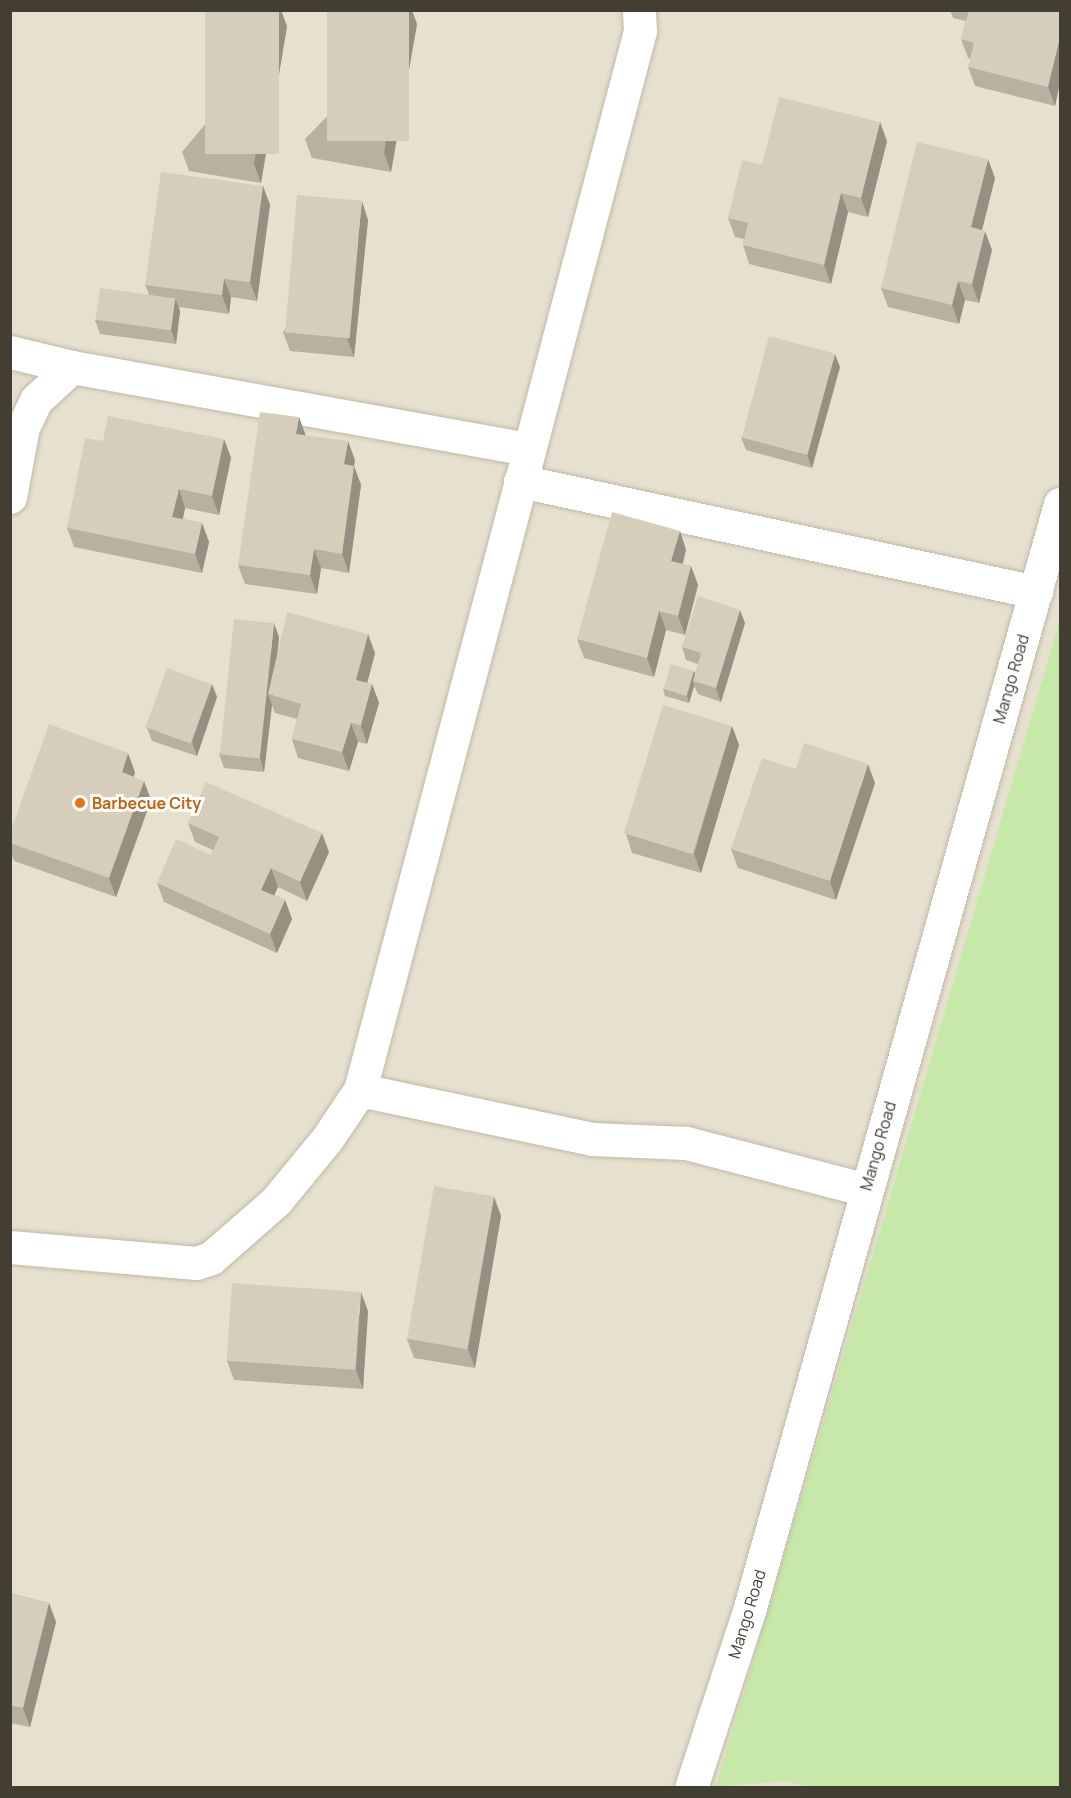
<!DOCTYPE html>
<style>
body{margin:0}
#map{position:relative;width:1071px;height:1798px;overflow:hidden;background:#f2eee2;font-family:Manrope,sans-serif}
div>[style]{position:absolute}
[style*='--x']{left:calc(var(--x)*1px);top:calc(var(--y)*1px);width:calc(var(--w)*1px);rotate:calc(var(--a)*1deg)}
.residential>*{inset:0;background:#e6e1cf;transform-origin:0 0}
.green>*{inset:0;background:#c6e8a8}
.roads{filter:drop-shadow(0 0 2px #c0b9a7) drop-shadow(0 0 2px #c0b9a7)}
.minor>*{height:33px;margin:-16.5px;padding:0 16.5px;transform-origin:16.5px;border-radius:16.5px;background:#fff}
.wall>*{inset:0;background:#b8b0a0}
.shaded-wall>*{inset:0;background:#969082}
.building>*{inset:0;background:#d6cdba;transform-origin:0 0}
.dots>*{width:16px;height:16px;translate:-50% -50%;box-sizing:border-box;border:3px solid #fff;border-radius:50%}
span{translate:-50% -50%;white-space:nowrap;text-align:center;line-height:1.15;-webkit-text-stroke:6px #fff;paint-order:stroke}
.street-label{font-size:16px;color:#433e32}
.food-label{font-size:16px;color:#c56008;font-weight:700}
.left{translate:0 -50%;text-align:left}
.frame{position:absolute;inset:0;border:12px solid #433e32;pointer-events:none}
</style>
<div id="map">
<div class="residential">
<div style="left:11px;top:11px;width:1049px;height:1776px"></div>
</div>
<div class="green">
<div style="clip-path:polygon(1060px 620px,1060px 1787px,814px 1788px,784px 1781px,716px 1787px)"></div>
</div>
<div class="roads">
<div class="minor">
<div style="--x:10;--y:352;--w:64;--a:13.6"></div>
<div style="--x:72;--y:367;--w:463;--a:10.2"></div>
<div style="--x:520;--y:481;--w:528;--a:12.14"></div>
<div style="--x:10;--y:497;--w:71;--a:-79.5"></div>
<div style="--x:23;--y:427;--w:30;--a:-64"></div>
<div style="--x:36;--y:400;--w:49;--a:-42.5"></div>
<div style="--x:360;--y:1090;--w:237;--a:11.9"></div>
<div style="--x:592;--y:1139;--w:94;--a:2.4"></div>
<div style="--x:686;--y:1143;--w:186;--a:14.6"></div>
<div style="--x:10;--y:1247;--w:187;--a:4.9"></div>
<div style="--x:196;--y:1263;--w:16;--a:-18"></div>
<div style="--x:211;--y:1258;--w:86;--a:-41.2"></div>
<div style="--x:276;--y:1201;--w:80;--a:-50.6"></div>
<div style="--x:327;--y:1139;--w:59;--a:-56"></div>
<div style="--x:360;--y:1090;--w:1095;--a:-75.19"></div>
<div style="--x:640;--y:31;--w:21;--a:-93"></div>
<div style="--x:691;--y:1788;--w:186;--a:-71.9"></div>
<div style="--x:749;--y:1611;--w:1150;--a:-74.31"></div>
</div>
</div>
<div class="wall">
<div style="clip-path:polygon(950px 10px,1060px 10px,1055px 106px,975px 86px,968px 67px,971px 59px,968px 58px,961px 39px,966px 21px,953px 18px)"></div>
<div style="clip-path:polygon(417px 24px,391px 172px,312px 158px,305px 139px)"></div>
<div style="clip-path:polygon(287px 26px,261px 183px,189px 171px,182px 152px)"></div>
<div style="clip-path:polygon(887px 141px,868px 217px,848px 212px,831px 284px,749px 264px,743px 245px,744px 239px,735px 237px,728px 218px,762px 165px)"></div>
<div style="clip-path:polygon(995px 178px,982px 230px,992px 250px,979px 303px,965px 300px,959px 324px,888px 307px,881px 288px)"></div>
<div style="clip-path:polygon(263px 186px,270px 205px,257px 301px,231px 297px,229px 314px,179px 307px,180px 311px,176px 344px,100px 334px,95px 320px,149px 294px,145px 285px)"></div>
<div style="clip-path:polygon(368px 220px,354px 357px,290px 351px,283px 332px)"></div>
<div style="clip-path:polygon(840px 367px,812px 468px,746px 450px,741px 437px)"></div>
<div style="clip-path:polygon(299px 417px,305px 435px,355px 460px,354px 466px,361px 485px,349px 573px,321px 568px,317px 594px,245px 584px,238px 565px)"></div>
<div style="clip-path:polygon(224px 439px,231px 458px,219px 515px,185px 508px,183px 519px,202px 523px,209px 542px,202px 573px,74px 547px,67px 528px,103px 441px)"></div>
<div style="clip-path:polygon(680px 531px,686px 550px,683px 564px,691px 566px,698px 585px,685px 635px,666px 630px,654px 677px,584px 658px,577px 639px)"></div>
<div style="clip-path:polygon(745px 623px,721px 702px,698px 694px,694px 686px,689px 703px,665px 696px,663px 689px,694px 671px,695px 674px,698px 664px,686px 660px,682px 647px)"></div>
<div style="clip-path:polygon(279px 637px,277px 655px,375px 653px,367px 683px,372px 684px,379px 703px,367px 744px,358px 742px,349px 771px,298px 758px,292px 739px,297px 719px,275px 713px,272px 705px,264px 772px,224px 768px,219px 754px)"></div>
<div style="clip-path:polygon(212px 684px,217px 697px,197px 756px,152px 741px,147px 728px)"></div>
<div style="clip-path:polygon(732px 726px,739px 745px,701px 873px,632px 853px,626px 834px)"></div>
<div style="clip-path:polygon(135px 772px,134px 777px,151px 800px,116px 897px,14px 861px,10px 850px,10px 833px)"></div>
<div style="clip-path:polygon(875px 783px,836px 900px,738px 868px,731px 849px)"></div>
<div style="clip-path:polygon(188px 823px,329px 852px,307px 901px,278px 887px,274px 895px,285px 900px,292px 919px,277px 953px,164px 902px,157px 883px,211px 855px,213px 850px,195px 842px)"></div>
<div style="clip-path:polygon(494px 1197px,501px 1216px,475px 1368px,414px 1358px,407px 1339px)"></div>
<div style="clip-path:polygon(368px 1311px,363px 1389px,234px 1380px,227px 1361px)"></div>
<div style="clip-path:polygon(10px 1593px,49px 1603px,56px 1622px,30px 1727px,10px 1723px)"></div>
</div>
<div class="shaded-wall">
<div style="clip-path:polygon(279px 10px,281px 10px,287px 26px,261px 183px,254px 164px)"></div>
<div style="clip-path:polygon(409px 10px,412px 10px,417px 24px,391px 172px,384px 153px)"></div>
<div style="clip-path:polygon(1060px 37px,1060px 84px,1055px 106px,1048px 87px)"></div>
<div style="clip-path:polygon(880px 122px,887px 141px,868px 217px,861px 198px)"></div>
<div style="clip-path:polygon(988px 159px,995px 178px,978px 246px,971px 227px)"></div>
<div style="clip-path:polygon(263px 186px,270px 205px,257px 301px,250px 282px)"></div>
<div style="clip-path:polygon(841px 193px,848px 212px,831px 284px,824px 265px)"></div>
<div style="clip-path:polygon(362px 201px,368px 220px,354px 357px,347px 338px)"></div>
<div style="clip-path:polygon(985px 231px,992px 250px,979px 303px,972px 284px)"></div>
<div style="clip-path:polygon(224px 279px,231px 297px,229px 314px,222px 295px)"></div>
<div style="clip-path:polygon(958px 281px,965px 300px,959px 324px,952px 305px)"></div>
<div style="clip-path:polygon(175px 298px,180px 311px,176px 344px,171px 330px)"></div>
<div style="clip-path:polygon(835px 354px,840px 367px,812px 468px,807px 455px)"></div>
<div style="clip-path:polygon(299px 417px,306px 436px,296px 434px)"></div>
<div style="clip-path:polygon(224px 439px,231px 458px,219px 515px,212px 496px)"></div>
<div style="clip-path:polygon(348px 441px,355px 460px,351px 483px,344px 464px)"></div>
<div style="clip-path:polygon(354px 466px,361px 485px,349px 573px,342px 554px)"></div>
<div style="clip-path:polygon(179px 489px,185px 508px,179px 536px,172px 517px)"></div>
<div style="clip-path:polygon(202px 523px,209px 542px,202px 573px,195px 554px)"></div>
<div style="clip-path:polygon(680px 531px,686px 550px,678px 580px,671px 561px)"></div>
<div style="clip-path:polygon(314px 549px,321px 568px,317px 594px,310px 575px)"></div>
<div style="clip-path:polygon(691px 566px,698px 585px,685px 635px,678px 616px)"></div>
<div style="clip-path:polygon(740px 610px,745px 623px,721px 702px,716px 688px)"></div>
<div style="clip-path:polygon(659px 611px,666px 630px,654px 677px,647px 658px)"></div>
<div style="clip-path:polygon(274px 623px,279px 637px,273px 696px,268px 694px,272px 705px,264px 772px,260px 758px)"></div>
<div style="clip-path:polygon(368px 634px,375px 653px,363px 699px,356px 680px)"></div>
<div style="clip-path:polygon(694px 671px,697px 678px,693px 681px,694px 686px,689px 703px,687px 696px)"></div>
<div style="clip-path:polygon(212px 684px,217px 697px,197px 756px,192px 742px)"></div>
<div style="clip-path:polygon(372px 684px,379px 703px,367px 744px,361px 725px)"></div>
<div style="clip-path:polygon(351px 723px,358px 742px,349px 771px,342px 752px)"></div>
<div style="clip-path:polygon(732px 726px,739px 745px,701px 873px,694px 854px)"></div>
<div style="clip-path:polygon(128px 753px,135px 772px,129px 791px,122px 772px)"></div>
<div style="clip-path:polygon(868px 764px,875px 783px,836px 900px,830px 881px)"></div>
<div style="clip-path:polygon(144px 781px,151px 800px,116px 897px,109px 878px)"></div>
<div style="clip-path:polygon(322px 833px,329px 852px,307px 901px,300px 882px)"></div>
<div style="clip-path:polygon(271px 868px,278px 887px,268px 909px,261px 890px)"></div>
<div style="clip-path:polygon(285px 900px,292px 919px,277px 953px,270px 934px)"></div>
<div style="clip-path:polygon(494px 1197px,501px 1216px,475px 1368px,468px 1349px)"></div>
<div style="clip-path:polygon(361px 1292px,368px 1311px,363px 1389px,356px 1370px)"></div>
<div style="clip-path:polygon(49px 1603px,56px 1622px,30px 1727px,23px 1708px)"></div>
</div>
<div class="building">
<div style="left:205px;top:10px;width:74px;height:144px"></div>
<div style="left:327px;top:10px;width:82px;height:131px"></div>
<div style="clip-path:polygon(969px 10px,1060px 10px,1060px 37px,1048px 87px,968px 67px,974px 43px,961px 39px)"></div>
<div style="clip-path:polygon(779px 97px,880px 122px,861px 198px,841px 193px,824px 265px,743px 245px,748px 223px,728px 218px,742px 160px,762px 165px)"></div>
<div style="clip-path:polygon(917px 142px,988px 159px,971px 227px,985px 231px,972px 284px,958px 281px,952px 305px,881px 288px)"></div>
<div style="clip-path:polygon(161px 172px,263px 186px,250px 282px,224px 279px,222px 295px,145px 285px)"></div>
<div style="left:297px;top:195px;width:65px;height:138px;rotate:5deg"></div>
<div style="left:100px;top:288px;width:76px;height:32px;rotate:8deg"></div>
<div style="left:769px;top:336px;width:68px;height:105px;rotate:15deg"></div>
<div style="clip-path:polygon(260px 412px,299px 417px,296px 434px,348px 441px,344px 464px,354px 466px,342px 554px,314px 549px,310px 575px,238px 565px)"></div>
<div style="clip-path:polygon(108px 416px,224px 439px,212px 496px,179px 489px,172px 517px,202px 523px,195px 554px,67px 528px,85px 438px,103px 441px)"></div>
<div style="clip-path:polygon(612px 512px,680px 531px,671px 561px,691px 566px,678px 616px,659px 611px,647px 658px,577px 639px)"></div>
<div style="clip-path:polygon(698px 596px,740px 610px,716px 688px,693px 681px,701px 653px,682px 647px)"></div>
<div style="clip-path:polygon(287px 612px,368px 634px,356px 680px,372px 684px,361px 725px,351px 723px,342px 752px,292px 739px,301px 704px,268px 694px)"></div>
<div style="left:234px;top:619px;width:40px;height:136px;rotate:6deg"></div>
<div style="left:671px;top:664px;width:24px;height:26px;rotate:17deg"></div>
<div style="left:167px;top:668px;width:48px;height:63px;rotate:20deg"></div>
<div style="left:663px;top:705px;width:72px;height:134px;rotate:17deg"></div>
<div style="clip-path:polygon(49px 724px,128px 753px,122px 772px,144px 781px,109px 878px,10px 843px,10px 833px)"></div>
<div style="clip-path:polygon(804px 743px,868px 764px,830px 881px,731px 849px,762px 758px,796px 769px)"></div>
<div style="clip-path:polygon(206px 782px,322px 833px,300px 882px,271px 868px,261px 890px,285px 900px,270px 934px,157px 883px,176px 839px,211px 855px,219px 837px,188px 823px)"></div>
<div style="left:434px;top:1186px;width:61px;height:155px;rotate:10deg"></div>
<div style="left:232px;top:1283px;width:129px;height:78px;rotate:4deg"></div>
<div style="clip-path:polygon(10px 1593px,49px 1603px,23px 1708px,10px 1705px)"></div>
</div>
<div class="dots">
<div style="left:80px;top:803px;background:#e8710a"></div>
</div>
<div class="street-label">
<span style="left:1011px;top:679px;rotate:-74deg">Mango Road</span>
<span style="left:878px;top:1146px;rotate:-74deg">Mango Road</span>
<span style="left:747px;top:1614px;rotate:-73deg">Mango Road</span>
</div>
<div class="food-label">
<span class="left" style="left:92px;top:803px">Barbecue City</span>
</div>
<div class="frame"></div>
</div>
